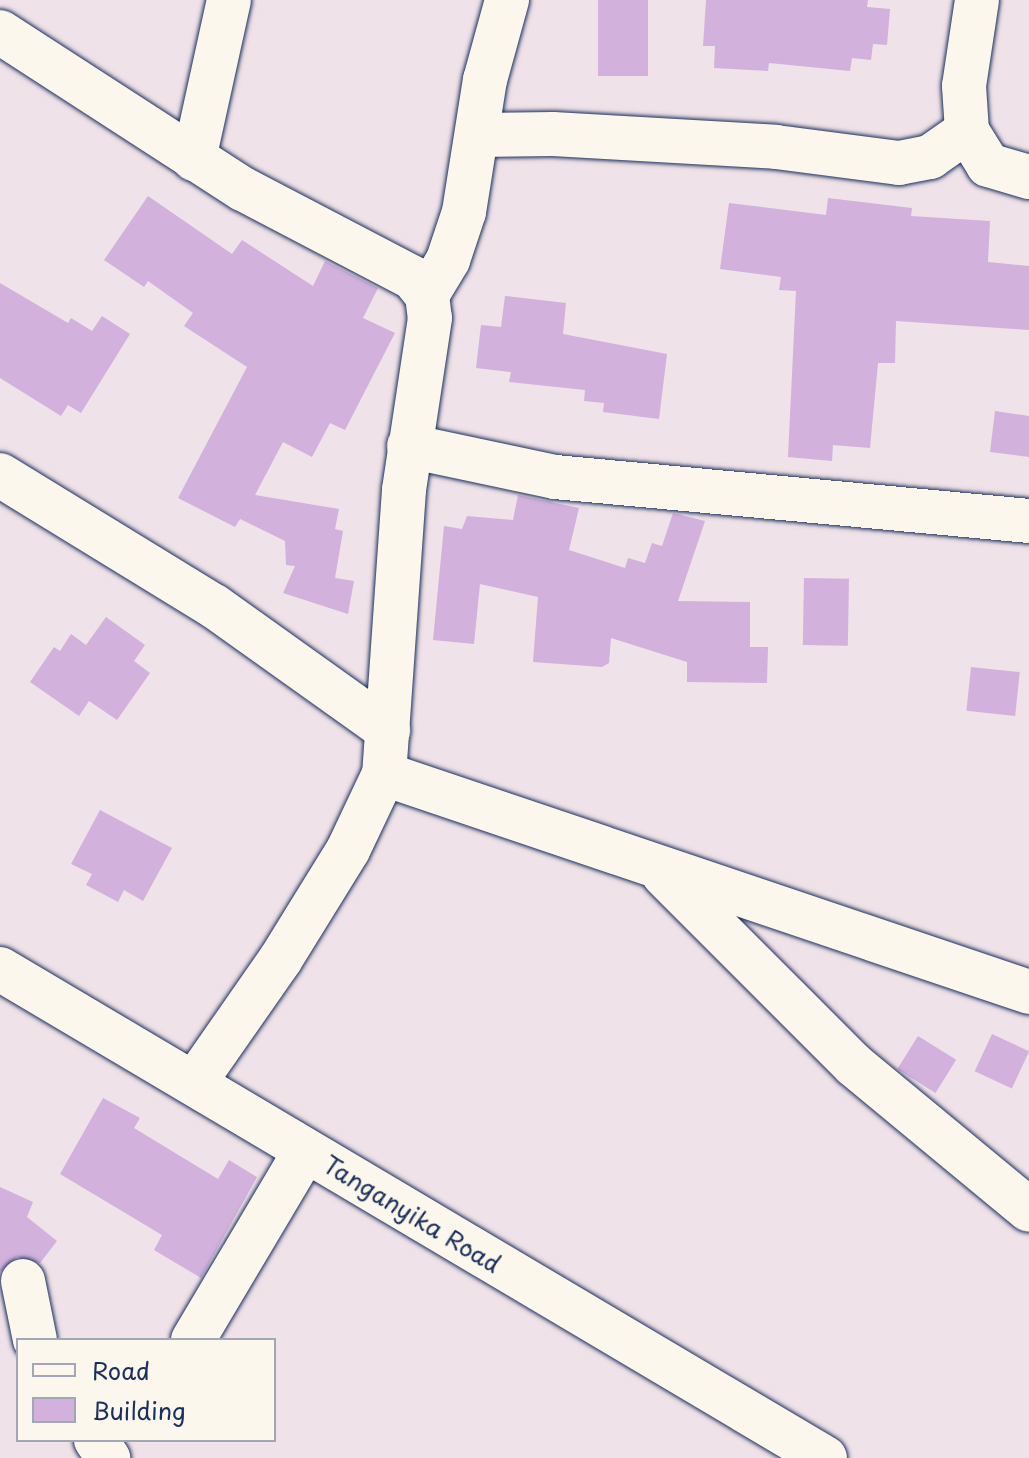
<!DOCTYPE html>
<style>
body{margin:0}
#map{position:relative;width:1029px;height:1458px;overflow:hidden;background:#efe2e8;font-family:"Playpen Sans",sans-serif}
div>[style]{position:absolute}
[style*='--x']{left:calc(var(--x)*1px);top:calc(var(--y)*1px);width:calc(var(--w)*1px);rotate:calc(var(--a)*1deg)}
.building>*{inset:0;background:#d2b1dd;transform-origin:0 0}
.roads{filter:drop-shadow(0 0 2px #1b2f5e) drop-shadow(0 0 2px #1b2f5e)}
.minor>*{height:44px;margin:-22px;padding:0 22px;transform-origin:22px;border-radius:22px;background:#fbf7ec}
span{translate:-50% -50%;white-space:nowrap;text-align:center;line-height:1.15;-webkit-text-stroke:8px #fbf7ec;paint-order:stroke}
.street-label{font-size:24px;color:#1b2f5e}
.legend{position:absolute;left:16px;top:1338px;width:260px;height:104px;box-sizing:border-box;background:#fbf7ec;border:2px solid #a1a7b3;margin:0;padding:10px 14px;list-style:none;font-size:24px;color:#1b2f5e}
.legend li{display:flex;align-items:center;gap:16px;height:40px}
.legend b{width:40px;border:2px solid #a1a7b3}
</style>
<div id="map">
<div class="building">
<div style="left:598px;top:0;width:50px;height:76px"></div>
<div style="clip-path:polygon(706px 0,868px 0,867px 7px,890px 9px,887px 45px,873px 44px,871px 60px,852px 58px,850px 71px,769px 63px,768px 71px,714px 68px,715px 46px,703px 46px)"></div>
<div style="clip-path:polygon(148px 196px,232px 254px,242px 240px,313px 286px,325px 261px,378px 288px,363px 318px,395px 333px,345px 430px,330px 423px,312px 457px,283px 442px,255px 495px,339px 509px,335px 529px,343px 531px,335px 578px,354px 581px,348px 614px,283px 593px,295px 566px,286px 565px,285px 541px,240px 519px,235px 527px,178px 498px,247px 367px,184px 326px,193px 313px,148px 281px,144px 287px,104px 260px)"></div>
<div style="clip-path:polygon(828px 198px,912px 208px,911px 216px,990px 221px,988px 262px,1029px 266px,1029px 330px,896px 321px,895px 363px,878px 363px,870px 448px,833px 445px,832px 461px,788px 457px,796px 291px,779px 290px,781px 277px,720px 269px,729px 203px,826px 215px)"></div>
<div style="clip-path:polygon(0 283px,68px 323px,71px 318px,92px 331px,102px 316px,130px 334px,81px 413px,68px 405px,61px 416px,0 378px)"></div>
<div style="clip-path:polygon(505px 296px,566px 303px,563px 334px,667px 354px,659px 419px,603px 412px,604px 403px,584px 401px,585px 390px,509px 382px,511px 372px,476px 368px,481px 325px,501px 327px)"></div>
<div style="clip-path:polygon(995px 411px,1029px 416px,1029px 457px,990px 452px)"></div>
<div style="clip-path:polygon(518px 495px,579px 508px,569px 550px,625px 568px,628px 558px,645px 563px,652px 543px,662px 546px,673px 513px,705px 521px,678px 601px,750px 602px,750px 647px,768px 647px,767px 683px,687px 682px,687px 662px,611px 638px,609px 663px,602px 667px,533px 662px,538px 597px,480px 584px,474px 644px,433px 640px,444px 526px,462px 529px,467px 516px,513px 520px)"></div>
<div style="left:804px;top:578px;width:45px;height:67px;rotate:1deg"></div>
<div style="clip-path:polygon(106px 617px,145px 645px,134px 661px,150px 673px,117px 720px,89px 701px,79px 716px,30px 682px,54px 647px,60px 651px,71px 634px,86px 645px)"></div>
<div style="left:971px;top:667px;width:49px;height:44px;rotate:6deg"></div>
<div style="clip-path:polygon(100px 810px,172px 848px,143px 901px,124px 890px,118px 902px,86px 885px,92px 874px,71px 864px)"></div>
<div style="left:992px;top:1034px;width:41px;height:41px;rotate:25deg"></div>
<div style="left:918px;top:1036px;width:45px;height:39px;rotate:32deg"></div>
<div style="clip-path:polygon(103px 1098px,140px 1118px,134px 1128px,218px 1179px,229px 1160px,257px 1177px,201px 1278px,154px 1250px,162px 1235px,60px 1174px)"></div>
<div style="clip-path:polygon(0 1187px,33px 1202px,27px 1217px,57px 1241px,40px 1263px,17px 1257px,0 1272px)"></div>
</div>
<div class="roads">
<div class="minor">
<div style="--x:977;--y:0;--w:87;--a:98.6"></div>
<div style="--x:964;--y:86;--w:45;--a:86.2"></div>
<div style="--x:967;--y:131;--w:40;--a:58"></div>
<div style="--x:988;--y:165;--w:43;--a:16.3"></div>
<div style="--x:0;--y:32;--w:289;--a:32.9"></div>
<div style="--x:243;--y:189;--w:192;--a:27.6"></div>
<div style="--x:413;--y:278;--w:22;--a:51"></div>
<div style="--x:427;--y:295;--w:23;--a:83"></div>
<div style="--x:430;--y:318;--w:174;--a:98.6"></div>
<div style="--x:404;--y:490;--w:285;--a:94"></div>
<div style="--x:384;--y:774;--w:84;--a:115.3"></div>
<div style="--x:348;--y:850;--w:129;--a:121.7"></div>
<div style="--x:280;--y:960;--w:149;--a:124.9"></div>
<div style="--x:478;--y:135;--w:75;--a:-0.8"></div>
<div style="--x:553;--y:134;--w:223;--a:3.3"></div>
<div style="--x:776;--y:147;--w:124;--a:7.4"></div>
<div style="--x:899;--y:163;--w:32;--a:-11"></div>
<div style="--x:930;--y:157;--w:45;--a:-35.1"></div>
<div style="--x:194;--y:159;--w:163;--a:-77.6"></div>
<div style="--x:427;--y:295;--w:41;--a:-59"></div>
<div style="--x:448;--y:260;--w:51;--a:-71.6"></div>
<div style="--x:464;--y:212;--w:134;--a:-81"></div>
<div style="--x:485;--y:80;--w:83;--a:-74.6"></div>
<div style="--x:409;--y:446;--w:149;--a:12"></div>
<div style="--x:555;--y:477;--w:476;--a:5.3"></div>
<div style="--x:0;--y:475;--w:251;--a:31.5"></div>
<div style="--x:214;--y:606;--w:214;--a:35.5"></div>
<div style="--x:384;--y:774;--w:681;--a:18.67"></div>
<div style="--x:664;--y:875;--w:269;--a:45"></div>
<div style="--x:854;--y:1065;--w:227;--a:39.6"></div>
<div style="--x:0;--y:969;--w:959;--a:30.66"></div>
<div style="--x:23;--y:1281;--w:60;--a:78.5"></div>
<div style="--x:193;--y:1340;--w:220;--a:-59.3"></div>
<div style="--x:96;--y:1440;--w:22;--a:56"></div>
</div>
</div>
<div class="street-label">
<span style="left:412px;top:1214px;rotate:31deg">Tanganyika Road</span>
</div>
<ul class="legend">
<li><b style="height:10px;background:#fbf7ec"></b>Road</li>
<li><b style="height:22px;background:#d2b1dd"></b>Building</li>
</ul>
</div>
